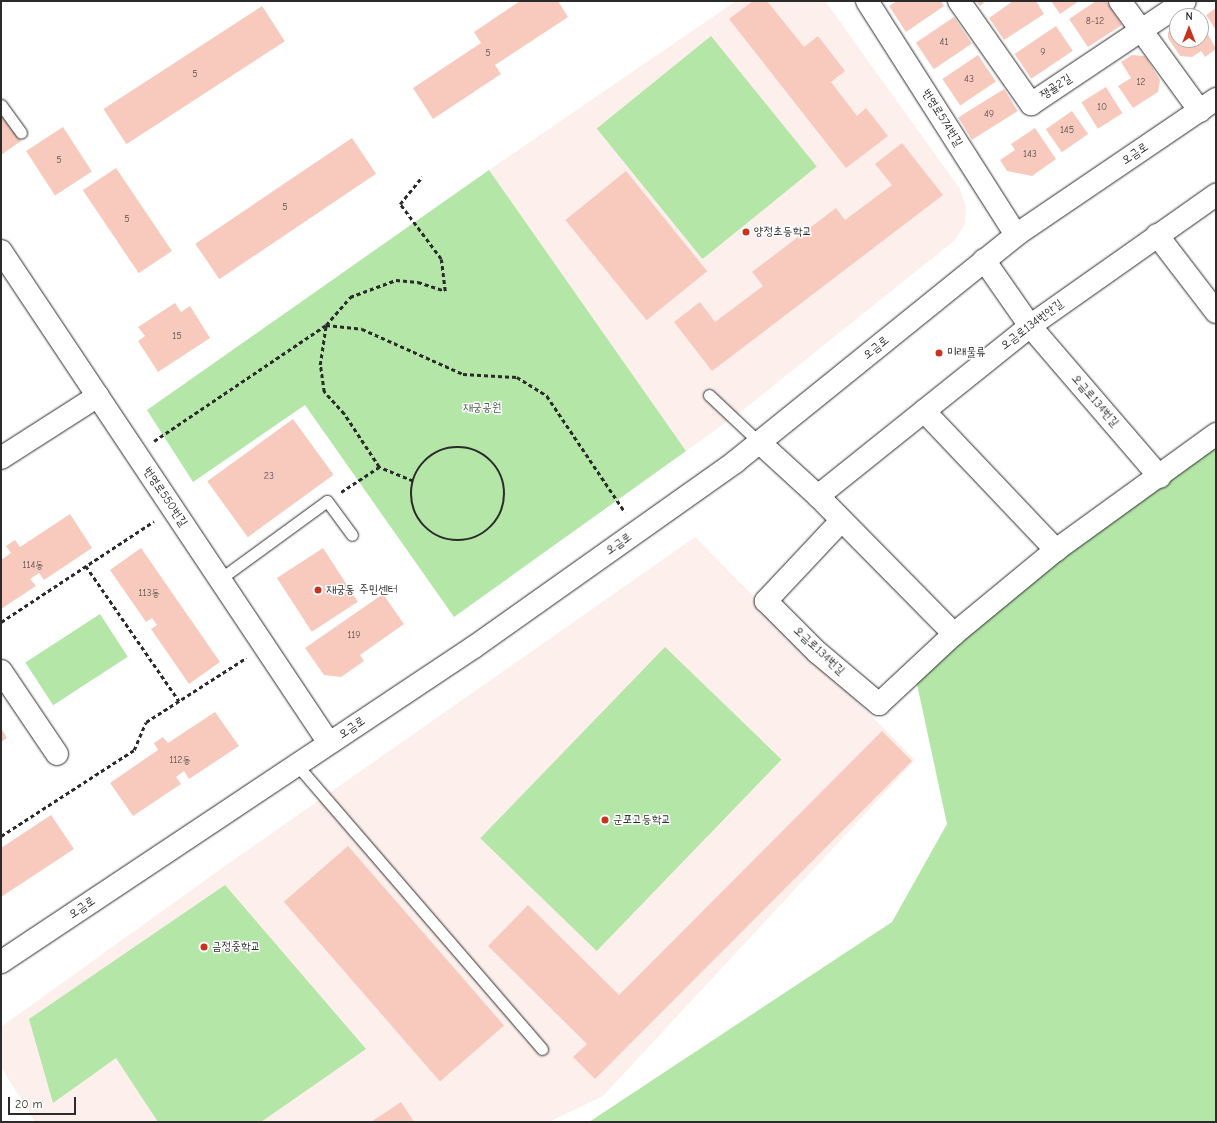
<!DOCTYPE html>
<meta charset="utf-8">
<style>
body{margin:0}
#map{position:relative;width:1217px;height:1123px;overflow:hidden;background:#fff;font-family:"Comic Neue","Poor Story",sans-serif}
div>[style]{position:absolute}
[style*='--x']{left:calc(var(--x)*1px);top:calc(var(--y)*1px);width:calc(var(--w)*1px);rotate:calc(var(--a)*1deg)}
.built>*{inset:0;background:#fdefeb}
.green>*{inset:0;background:#b3e6a7;transform-origin:0 0}
.building>*{inset:0;background:#f8cabd;transform-origin:0 0}
.path>*{height:2.5px;margin-top:-1.25px;transform-origin:0;background:repeating-linear-gradient(90deg,#2b2b2b 0 4px,transparent 0 7px)}
.path>.ring{margin:-1.25px;padding:0;box-sizing:content-box;background:none;border:2.5px solid #2b2b2b;border-radius:50%}
.roads{filter:drop-shadow(0 0 1px #2b2b2b) drop-shadow(0 0 1px #2b2b2b)}
.lane>*{height:11px;margin:-5.5px;padding:0 5.5px;transform-origin:5.5px;border-radius:5.5px;background:#fff}
.street>*{height:22px;margin:-11px;padding:0 11px;transform-origin:11px;border-radius:11px;background:#fff}
.secondary>*{height:22px;margin:-11px;padding:0 11px;transform-origin:11px;border-radius:11px;background:#fff}
.dots>*{width:11px;height:11px;translate:-50% -50%;box-sizing:border-box;border:2px solid #fff;border-radius:50%}
span{translate:-50% -50%;white-space:nowrap;text-align:center;line-height:1.15;-webkit-text-stroke:3px #fff;paint-order:stroke}
.number-label{font-size:10px;color:#5e5350}
.number-label span{-webkit-text-stroke-width:0}
.street-label{font-size:12px;color:#2b2b2b}
.poi-label{font-size:12px;color:#2b2b2b}
.left{translate:0 -50%;text-align:left}
.park-label{font-size:12px;color:#4d5a4a}
.frame{position:absolute;inset:0;border:2px solid #2b2b2b;pointer-events:none}
.north{position:absolute;left:1169px;top:8px;width:40px;height:40px;box-sizing:border-box;background:#fff;border:1px solid #aaa;border-radius:50%;rotate:0deg;font-size:11px;font-weight:700;line-height:16px;text-align:center;color:#2b2b2b}
.north::after{content:'';display:block;margin:auto;width:14px;height:18px;background:#c8321e;clip-path:polygon(50% 0,100% 100%,50% 72%,0 100%)}
.scale{position:absolute;left:8px;top:1097px;width:68px;height:18px;box-sizing:border-box;border:2px solid #2b2b2b;border-top:0;padding-left:5px;font-size:12px;line-height:14px;white-space:nowrap;color:#2b2b2b;-webkit-text-stroke:3px #fff;paint-order:stroke}
</style>
<div id="map">
<div class="built">
<div style="clip-path:polygon(736px 1px,825px 1px,960px 189px,966px 207px,965px 224px,955px 240px,743px 410px,686px 451px,489px 170px)"></div>
<div style="clip-path:polygon(695px 537px,915px 760px,603px 1096px,549px 1122px,35px 1122px,1px 1067px,1px 1027px,225px 866px)"></div>
</div>
<div class="green">
<div style="left:711px;top:36px;width:168px;height:147px;rotate:51deg"></div>
<div style="clip-path:polygon(489px 170px,686px 451px,454px 617px,305px 405px,193px 482px,147px 410px)"></div>
<div style="clip-path:polygon(1216px 443px,1216px 1122px,589px 1122px,892px 922px,947px 824px,914px 670px)"></div>
<div style="left:100px;top:614px;width:51px;height:89px;rotate:57deg"></div>
<div style="left:665px;top:647px;width:162px;height:266px;rotate:44deg"></div>
<div style="clip-path:polygon(225px 885px,366px 1049px,261px 1122px,158px 1122px,116px 1058px,53px 1103px,29px 1019px)"></div>
</div>
<div class="building">
<div style="clip-path:polygon(520px 1px,558px 1px,568px 17px,495px 65px,501px 74px,433px 119px,413px 88px,481px 43px,474px 32px)"></div>
<div style="clip-path:polygon(753px 1px,767px 1px,804px 47px,818px 36px,845px 71px,831px 82px,857px 116px,866px 108px,888px 136px,846px 168px,729px 19px)"></div>
<div style="clip-path:polygon(897px 1px,941px 1px,944px 6px,906px 32px,889px 6px)"></div>
<div style="clip-path:polygon(976px 1px,986px 1px,980px 6px)"></div>
<div style="clip-path:polygon(1013px 1px,1036px 1px,1044px 14px,1004px 40px,989px 18px)"></div>
<div style="clip-path:polygon(1051px 1px,1079px 1px,1060px 14px)"></div>
<div style="clip-path:polygon(1096px 1px,1106px 1px,1122px 25px,1088px 47px,1069px 19px)"></div>
<div style="left:262px;top:6px;width:42px;height:189px;rotate:57deg"></div>
<div style="clip-path:polygon(1216px 8px,1216px 30px,1206px 15px)"></div>
<div style="left:954px;top:17px;width:32px;height:46px;rotate:56deg"></div>
<div style="clip-path:polygon(1203px 25px,1216px 49px,1205px 57px,1201px 51px,1192px 57px,1180px 56px,1168px 38px,1168px 32px,1177px 27px,1177px 40px,1201px 40px)"></div>
<div style="left:1056px;top:26px;width:30px;height:50px;rotate:56deg"></div>
<div style="left:978px;top:55px;width:32px;height:43px;rotate:56deg"></div>
<div style="clip-path:polygon(1132px 55px,1145px 56px,1160px 80px,1158px 92px,1133px 108px,1118px 86px,1131px 78px,1121px 62px)"></div>
<div style="left:1106px;top:87px;width:31px;height:29px;rotate:58deg"></div>
<div style="left:1004px;top:89px;width:26px;height:54px;rotate:58deg"></div>
<div style="clip-path:polygon(1px 111px,21px 141px,1px 155px)"></div>
<div style="left:1072px;top:111px;width:28px;height:32px;rotate:55deg"></div>
<div style="left:63px;top:127px;width:53px;height:44px;rotate:57deg"></div>
<div style="clip-path:polygon(1035px 128px,1056px 159px,1032px 176px,1007px 171px,1000px 160px,1015px 150px,1011px 144px)"></div>
<div style="left:352px;top:138px;width:43px;height:189px;rotate:56deg"></div>
<div style="clip-path:polygon(902px 143px,943px 195px,712px 371px,674px 322px,700px 302px,715px 322px,763px 286px,752px 272px,836px 208px,845px 220px,892px 185px,875px 164px)"></div>
<div style="left:116px;top:168px;width:100px;height:40px;rotate:56deg"></div>
<div style="left:626px;top:171px;width:129px;height:78px;rotate:51deg"></div>
<div style="clip-path:polygon(175px 303px,181px 312px,190px 306px,210px 338px,158px 372px,138px 341px,145px 336px,138px 327px)"></div>
<div style="left:293px;top:419px;width:69px;height:106px;rotate:54deg"></div>
<div style="clip-path:polygon(70px 514px,92px 548px,44px 580px,39px 573px,30px 579px,36px 586px,1px 609px,1px 560px,11px 553px,6px 546px,15px 540px,20px 547px)"></div>
<div style="clip-path:polygon(141px 548px,220px 662px,189px 684px,151px 629px,157px 625px,152px 618px,146px 622px,110px 570px)"></div>
<div style="left:323px;top:548px;width:64px;height:55px;rotate:57deg"></div>
<div style="clip-path:polygon(383px 594px,404px 624px,360px 655px,364px 661px,341px 677px,324px 675px,305px 648px)"></div>
<div style="clip-path:polygon(215px 712px,239px 746px,189px 779px,184px 771px,176px 777px,181px 784px,133px 816px,110px 783px,158px 750px,154px 743px,163px 737px,168px 743px)"></div>
<div style="clip-path:polygon(1px 728px,7px 738px,1px 742px)"></div>
<div style="clip-path:polygon(882px 731px,912px 761px,595px 1079px,573px 1057px,587px 1044px,488px 946px,528px 905px,619px 995px)"></div>
<div style="clip-path:polygon(51px 815px,74px 849px,1px 897px,1px 848px)"></div>
<div style="left:348px;top:846px;width:238px;height:85px;rotate:49deg"></div>
<div style="clip-path:polygon(401px 1102px,414px 1122px,371px 1122px)"></div>
</div>
<div class="path">
<div style="--x:154;--y:441;--w:207;--a:-34"></div>
<div style="--x:326;--y:325;--w:36;--a:6"></div>
<div style="--x:362;--y:329;--w:111;--a:24"></div>
<div style="--x:463;--y:374;--w:54;--a:3.2"></div>
<div style="--x:517;--y:377;--w:36;--a:32"></div>
<div style="--x:547;--y:396;--w:140;--a:56.1"></div>
<div class="ring" style="left:411px;top:447px;width:91.5px;height:91.5px"></div>
<div style="--x:413;--y:481;--w:37;--a:-158"></div>
<div style="--x:379;--y:467;--w:64;--a:-123.4"></div>
<div style="--x:344;--y:414;--w:30;--a:-132"></div>
<div style="--x:324;--y:392;--w:27;--a:-98"></div>
<div style="--x:320;--y:365;--w:40;--a:-81.5"></div>
<div style="--x:326;--y:325;--w:37;--a:-49"></div>
<div style="--x:350;--y:297;--w:49;--a:-20.3"></div>
<div style="--x:396;--y:280;--w:22;--a:5"></div>
<div style="--x:418;--y:282;--w:28;--a:18"></div>
<div style="--x:445;--y:291;--w:32;--a:-97"></div>
<div style="--x:441;--y:259;--w:69;--a:-126.7"></div>
<div style="--x:400;--y:204;--w:35;--a:-51"></div>
<div style="--x:341;--y:492;--w:45;--a:-33.3"></div>
<div style="--x:86;--y:566;--w:164;--a:55.4"></div>
<div style="--x:1;--y:622;--w:183;--a:-33.4"></div>
<div style="--x:1;--y:836;--w:158;--a:-32.9"></div>
<div style="--x:134;--y:750;--w:30;--a:-67"></div>
<div style="--x:146;--y:722;--w:119;--a:-32.6"></div>
</div>
<div class="roads">
<div class="lane">
<div style="--x:1;--y:105;--w:34;--a:54"></div>
<div style="--x:709;--y:395;--w:70;--a:43.3"></div>
<div style="--x:220;--y:579;--w:132;--a:-36.1"></div>
<div style="--x:327;--y:501;--w:42;--a:53.7"></div>
<div style="--x:297;--y:765;--w:375;--a:49.2"></div>
</div>
<div class="street">
<div style="--x:867;--y:1;--w:277;--a:57.5"></div>
<div style="--x:959;--y:1;--w:126;--a:55"></div>
<div style="--x:1031;--y:104;--w:185;--a:-33.8"></div>
<div style="--x:1120;--y:1;--w:136;--a:54"></div>
<div style="--x:1157;--y:235;--w:97;--a:52.5"></div>
<div style="--x:1;--y:251;--w:591;--a:56.31"></div>
<div style="--x:984;--y:260;--w:80;--a:55.1"></div>
<div style="--x:1030;--y:326;--w:199;--a:49.3"></div>
<div style="--x:924;--y:411;--w:192;--a:46.5"></div>
<div style="--x:760;--y:443;--w:79;--a:42.4"></div>
<div style="--x:818;--y:496;--w:194;--a:45.4"></div>
<div style="--x:954;--y:634;--w:132;--a:-39.5"></div>
<div style="--x:1056;--y:550;--w:198;--a:-35.9"></div>
<div style="--x:1;--y:458;--w:115;--a:-32.6"></div>
<div style="--x:818;--y:496;--w:272;--a:-38.7"></div>
<div style="--x:1030;--y:326;--w:228;--a:-35.2"></div>
<div style="--x:841;--y:521;--w:110;--a:133.2"></div>
<div style="--x:766;--y:601;--w:72;--a:45"></div>
<div style="--x:817;--y:652;--w:81;--a:40"></div>
<div style="--x:879;--y:704;--w:103;--a:-43"></div>
<div style="--x:1;--y:671;--w:100;--a:56"></div>
</div>
<div class="secondary">
<div style="--x:1;--y:962;--w:568;--a:-33.66"></div>
<div style="--x:474;--y:647;--w:320;--a:-35.3"></div>
<div style="--x:735;--y:462;--w:361;--a:-38.9"></div>
<div style="--x:1016;--y:235;--w:242;--a:-34.2"></div>
</div>
</div>
<div class="dots">
<div style="left:746px;top:232px;background:#c8321e"></div>
<div style="left:939px;top:353px;background:#c8321e"></div>
<div style="left:318px;top:590px;background:#c8321e"></div>
<div style="left:605px;top:820px;background:#c8321e"></div>
<div style="left:204px;top:947px;background:#c8321e"></div>
</div>
<div class="number-label">
<span style="left:1095px;top:22px">8-12</span>
<span style="left:944px;top:43px">41</span>
<span style="left:1043px;top:53px">9</span>
<span style="left:488px;top:54px">5</span>
<span style="left:195px;top:75px">5</span>
<span style="left:969px;top:80px">43</span>
<span style="left:1141px;top:83px">12</span>
<span style="left:1102px;top:108px">10</span>
<span style="left:989px;top:115px">49</span>
<span style="left:1067px;top:131px">145</span>
<span style="left:1030px;top:155px">143</span>
<span style="left:59px;top:161px">5</span>
<span style="left:285px;top:208px">5</span>
<span style="left:127px;top:220px">5</span>
<span style="left:177px;top:337px">15</span>
<span style="left:269px;top:477px">23</span>
<span style="left:33px;top:566px">114동</span>
<span style="left:149px;top:594px">113동</span>
<span style="left:354px;top:636px">119</span>
<span style="left:180px;top:761px">112동</span>
</div>
<div class="street-label">
<span style="left:1056px;top:87px;rotate:-33deg">쟁골2길</span>
<span style="left:942px;top:118px;rotate:58deg">번영로574번길</span>
<span style="left:1135px;top:154px;rotate:-34deg">오금로</span>
<span style="left:1032px;top:325px;rotate:-37deg">오금로134번안길</span>
<span style="left:876px;top:348px;rotate:-39deg">오금로</span>
<span style="left:1095px;top:401px;rotate:49deg">오금로134번길</span>
<span style="left:165px;top:497px;rotate:56deg">번영로550번길</span>
<span style="left:619px;top:544px;rotate:-35deg">오금로</span>
<span style="left:819px;top:651px;rotate:43deg">오금로134번길</span>
<span style="left:352px;top:728px;rotate:-34deg">오금로</span>
<span style="left:82px;top:908px;rotate:-34deg">오금로</span>
</div>
<div class="poi-label">
<span class="left" style="left:754px;top:232px">양정초등학교</span>
<span class="left" style="left:947px;top:353px">미래물류</span>
<span class="left" style="left:326px;top:590px">재궁동 주민센터</span>
<span class="left" style="left:613px;top:820px">군포고등학교</span>
<span class="left" style="left:212px;top:947px">금정중학교</span>
</div>
<div class="park-label">
<span style="left:482px;top:408px">재궁공원</span>
</div>
<div class="frame"></div>
<div class="north">N</div>
<div class="scale">20 m</div>
</div>
